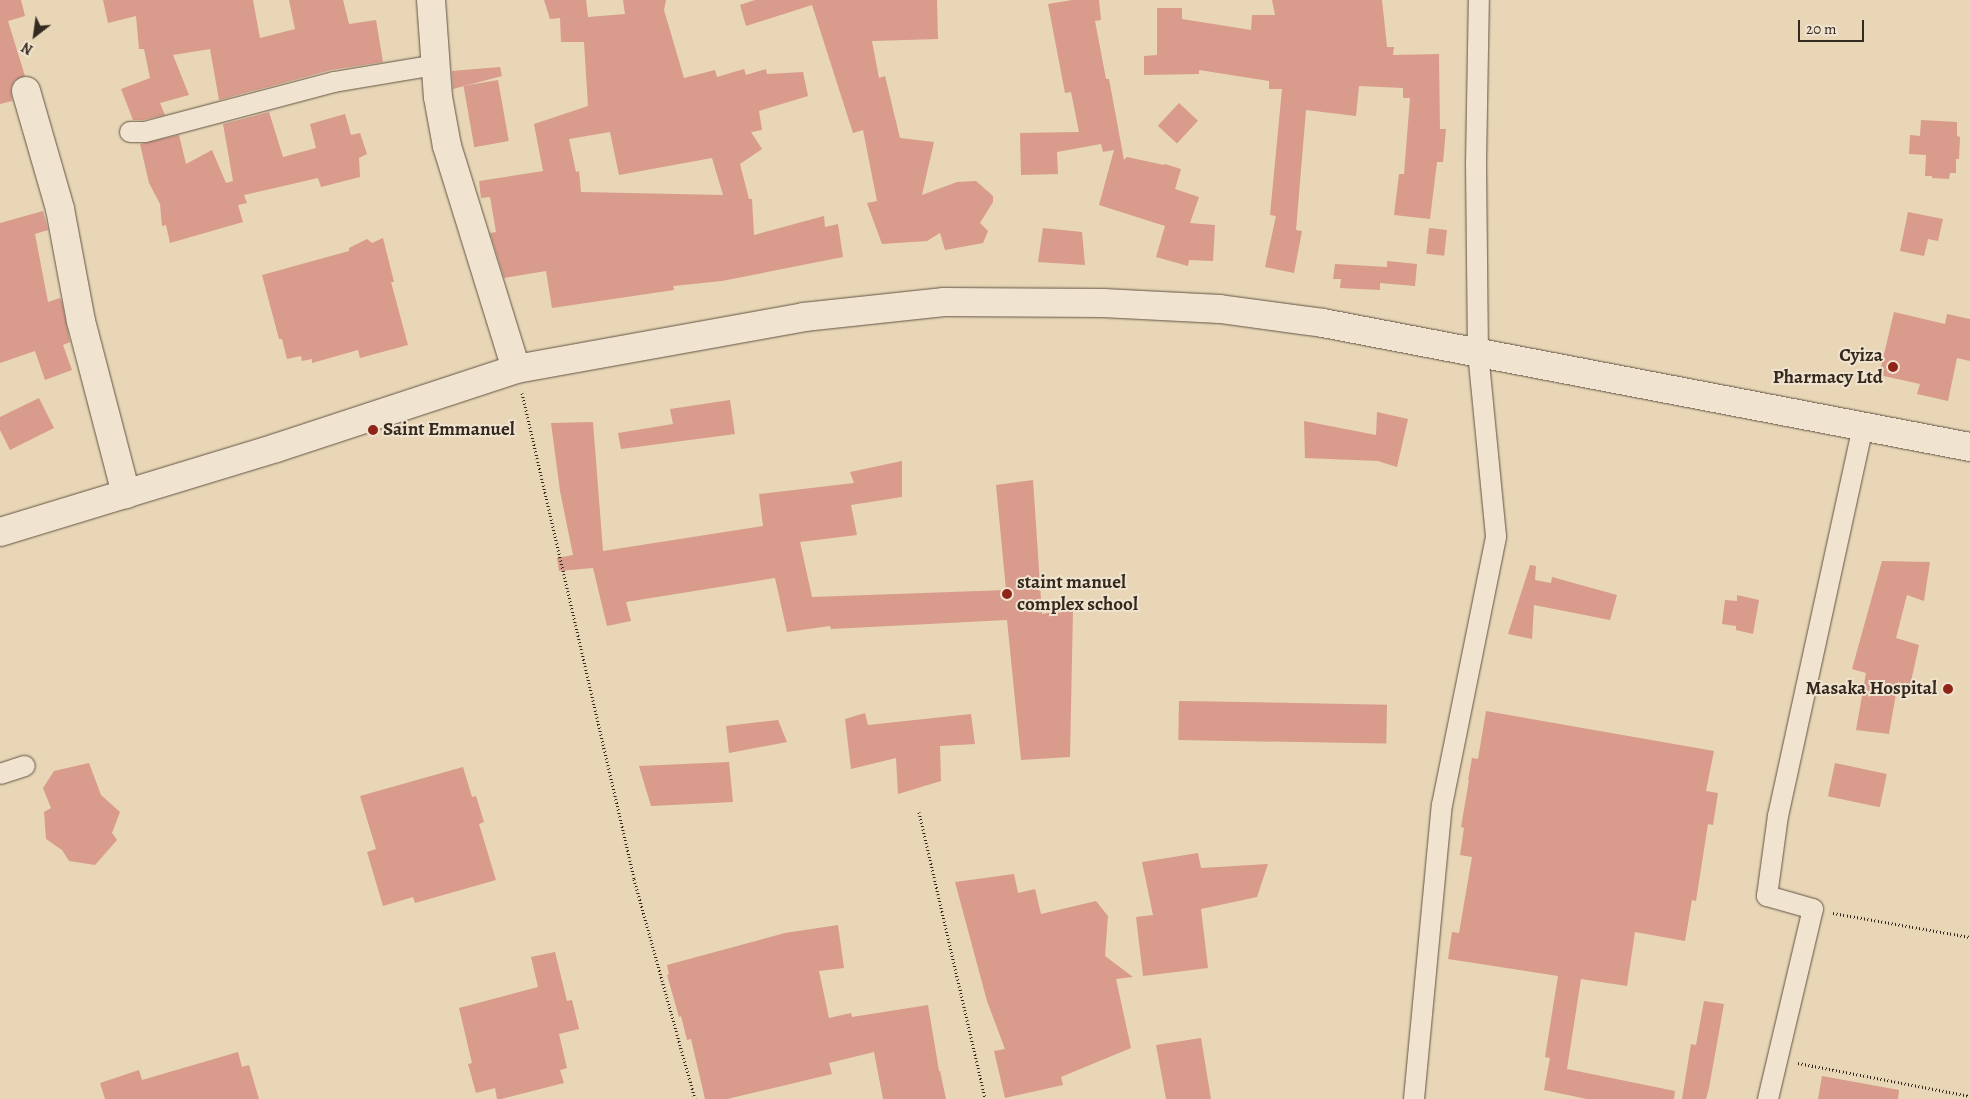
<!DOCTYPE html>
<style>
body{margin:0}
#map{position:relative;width:1970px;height:1099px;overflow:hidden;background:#e8d6b6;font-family:Alegreya,serif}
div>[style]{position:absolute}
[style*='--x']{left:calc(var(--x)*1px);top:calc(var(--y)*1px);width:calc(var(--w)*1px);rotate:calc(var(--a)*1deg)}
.building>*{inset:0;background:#d89b8c;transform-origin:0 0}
.path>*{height:3px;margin-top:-1.5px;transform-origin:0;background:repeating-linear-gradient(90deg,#34291e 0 1px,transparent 0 3.5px)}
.roads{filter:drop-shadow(0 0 1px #615444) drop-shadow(0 0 1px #615444)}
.street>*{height:20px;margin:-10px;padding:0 10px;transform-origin:10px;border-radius:10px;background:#f0e4d0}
.secondary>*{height:28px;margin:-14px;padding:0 14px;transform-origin:14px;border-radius:14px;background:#f0e4d0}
.dots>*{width:14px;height:14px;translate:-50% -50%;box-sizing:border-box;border:2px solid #f0e4d0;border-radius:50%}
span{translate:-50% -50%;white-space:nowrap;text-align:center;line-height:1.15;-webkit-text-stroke:4px #f0e4d0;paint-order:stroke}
.poi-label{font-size:19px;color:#34291e;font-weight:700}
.right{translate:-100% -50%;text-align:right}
.left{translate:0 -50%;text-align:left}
.north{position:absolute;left:10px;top:10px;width:50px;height:50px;-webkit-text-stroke:4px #f0e4d0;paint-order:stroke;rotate:210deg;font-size:14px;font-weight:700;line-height:20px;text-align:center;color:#34291e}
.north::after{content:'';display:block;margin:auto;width:18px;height:22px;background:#34291e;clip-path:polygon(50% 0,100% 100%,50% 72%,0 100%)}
.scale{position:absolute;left:1798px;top:20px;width:66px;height:22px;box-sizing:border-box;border:2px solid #34291e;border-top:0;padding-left:6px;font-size:15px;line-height:18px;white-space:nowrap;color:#34291e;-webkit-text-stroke:4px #f0e4d0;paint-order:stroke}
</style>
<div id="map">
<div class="building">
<div style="clip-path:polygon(0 0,21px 0,25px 16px,8px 21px,25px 76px,15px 80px,11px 87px,12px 101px,0 104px)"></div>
<div style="clip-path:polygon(103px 0,253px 0,260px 38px,295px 29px,289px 0,343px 0,349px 24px,376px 20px,383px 62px,331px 70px,219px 100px,210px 49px,173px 55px,189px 95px,160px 103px,165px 115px,143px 120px,133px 120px,121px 89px,150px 78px,144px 49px,139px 49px,136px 16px,108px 23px)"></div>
<div style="clip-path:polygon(evenodd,544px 0,586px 0,588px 17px,625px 14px,623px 0,666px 0,664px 10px,684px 78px,715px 70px,717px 77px,744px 69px,746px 75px,766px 69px,767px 74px,803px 72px,808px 96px,759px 111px,762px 130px,751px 132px,762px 149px,740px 164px,749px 199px,752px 199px,754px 235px,824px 216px,825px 227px,838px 224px,843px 257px,722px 281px,673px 286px,674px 290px,552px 308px,546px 271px,504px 278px,490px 233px,496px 232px,490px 197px,481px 198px,479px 181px,543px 171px,534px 124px,588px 106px,584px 42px,561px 42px,560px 18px,550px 19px,544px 0,610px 132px,619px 175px,712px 158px,723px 195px,581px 192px,579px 171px,576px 172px,569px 139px,610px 132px)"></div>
<div style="clip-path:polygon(755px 0,937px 0,938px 39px,872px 41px,879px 78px,885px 76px,900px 138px,934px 142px,922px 195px,957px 182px,976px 181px,993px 196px,993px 202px,980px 223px,988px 231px,983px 243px,945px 250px,940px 233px,927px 241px,882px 244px,867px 203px,877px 201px,863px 130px,853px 133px,812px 5px,746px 26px,740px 5px)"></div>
<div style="clip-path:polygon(1072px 0,1099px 0,1101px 20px,1095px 21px,1106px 79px,1109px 79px,1124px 160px,1127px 157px,1164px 165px,1165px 164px,1181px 169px,1175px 189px,1199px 197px,1190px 223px,1215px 225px,1213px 261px,1189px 260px,1188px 266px,1156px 257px,1165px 226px,1099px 205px,1114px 150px,1103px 152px,1101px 144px,1057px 152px,1058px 174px,1021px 175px,1020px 133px,1079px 132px,1071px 92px,1065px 93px,1048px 4px)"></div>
<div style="clip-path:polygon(1272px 0,1382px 0,1387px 47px,1394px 47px,1393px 55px,1439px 54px,1440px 129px,1446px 129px,1443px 162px,1437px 162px,1430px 219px,1394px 215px,1399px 174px,1404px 174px,1410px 98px,1403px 98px,1403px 88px,1359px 86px,1356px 116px,1306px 110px,1296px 230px,1302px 231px,1294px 273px,1265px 267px,1276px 216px,1270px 215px,1282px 89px,1269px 89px,1269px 81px,1199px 70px,1199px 74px,1144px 75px,1144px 56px,1157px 55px,1157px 8px,1182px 8px,1182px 19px,1251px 30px,1252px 15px,1275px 15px)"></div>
<div style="clip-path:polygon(500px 67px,502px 76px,453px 89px,452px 71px)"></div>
<div style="left:498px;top:80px;width:62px;height:35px;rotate:80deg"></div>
<div style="left:1179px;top:103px;width:26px;height:31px;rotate:43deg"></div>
<div style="clip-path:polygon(269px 112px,283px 157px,316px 148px,310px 124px,345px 114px,351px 135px,360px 133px,367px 154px,359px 158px,360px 177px,321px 187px,318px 178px,244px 195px,247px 203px,238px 205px,243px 222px,170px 243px,166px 225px,162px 226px,160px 204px,149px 183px,140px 144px,179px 135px,186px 164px,212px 150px,226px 183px,233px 181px,223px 124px)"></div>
<div style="clip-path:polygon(1921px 120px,1957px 122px,1957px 136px,1960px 137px,1959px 159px,1956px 159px,1956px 173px,1950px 173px,1949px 179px,1932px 178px,1932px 176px,1925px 176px,1926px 155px,1909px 154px,1910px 135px,1920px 136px)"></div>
<div style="clip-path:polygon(43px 211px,48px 230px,35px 234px,48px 302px,60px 298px,62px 302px,70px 342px,63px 345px,72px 370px,45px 380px,35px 351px,0 363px,0 223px)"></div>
<div style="clip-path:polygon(1908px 212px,1943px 219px,1938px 241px,1928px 239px,1924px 256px,1900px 251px)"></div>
<div style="clip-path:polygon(1043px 228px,1082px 232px,1085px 265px,1038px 262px)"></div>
<div style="left:1429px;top:228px;width:18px;height:26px;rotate:6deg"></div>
<div style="clip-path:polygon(383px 238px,394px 282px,391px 282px,408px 345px,360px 358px,358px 350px,312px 363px,312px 359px,302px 361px,301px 356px,287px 359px,282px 339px,279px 339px,262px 275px,349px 251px,349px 248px,367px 239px,372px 243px)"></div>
<div style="clip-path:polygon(1387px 261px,1417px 264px,1415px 286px,1380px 283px,1380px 290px,1340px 288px,1341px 279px,1333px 279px,1335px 264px,1387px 267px)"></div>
<div style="clip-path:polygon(1894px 312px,1945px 324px,1947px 314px,1970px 319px,1970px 361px,1957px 358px,1948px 401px,1917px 394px,1920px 384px,1879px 375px)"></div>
<div style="clip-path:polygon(39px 398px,54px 428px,10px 450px,0 430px,0 417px)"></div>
<div style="clip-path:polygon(730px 400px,735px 434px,621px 449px,618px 433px,673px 424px,670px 409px)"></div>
<div style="clip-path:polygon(1377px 412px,1408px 419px,1397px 467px,1378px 461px,1305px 458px,1304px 421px,1376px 435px)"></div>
<div style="clip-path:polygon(593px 422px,603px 551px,763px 526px,759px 494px,854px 483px,850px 472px,902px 461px,902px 497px,851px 505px,857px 535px,800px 542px,812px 597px,1006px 590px,996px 485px,1033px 480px,1042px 614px,1073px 609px,1070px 757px,1021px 760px,1007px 620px,831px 629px,830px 626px,787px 632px,775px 578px,626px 602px,631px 621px,607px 626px,593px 568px,559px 571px,557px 558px,573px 555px,560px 491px,551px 423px)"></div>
<div style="clip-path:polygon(1882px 561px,1930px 562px,1924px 601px,1907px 595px,1896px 638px,1919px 645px,1910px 686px,1898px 682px,1889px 734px,1856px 730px,1866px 673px,1852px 669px)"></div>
<div style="clip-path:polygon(1530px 565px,1536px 566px,1535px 580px,1551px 583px,1552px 577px,1617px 595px,1610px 620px,1534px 605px,1532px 639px,1508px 634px)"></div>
<div style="clip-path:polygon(1737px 595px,1759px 600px,1753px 634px,1736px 630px,1736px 626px,1722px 624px,1725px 600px,1737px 601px)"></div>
<div style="left:1179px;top:701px;width:208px;height:39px;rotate:1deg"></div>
<div style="clip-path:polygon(1486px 711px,1714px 751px,1706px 791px,1718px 793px,1713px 825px,1708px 824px,1696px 901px,1692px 900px,1685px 941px,1635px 932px,1627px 986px,1581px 979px,1567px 1069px,1675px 1091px,1674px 1099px,1587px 1099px,1544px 1090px,1550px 1058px,1545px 1057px,1558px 976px,1448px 959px,1452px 932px,1459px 933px,1472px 857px,1460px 855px,1464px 828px,1461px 827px,1469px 780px,1468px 780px,1472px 758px,1478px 759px)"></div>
<div style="clip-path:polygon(865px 713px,868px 725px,971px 714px,975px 744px,940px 746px,941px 781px,898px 794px,896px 758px,851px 769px,845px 719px)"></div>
<div style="clip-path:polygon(778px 720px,787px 742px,729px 753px,726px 726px)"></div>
<div style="clip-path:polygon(729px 762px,733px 802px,651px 806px,639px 766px)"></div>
<div style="clip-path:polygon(89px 763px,101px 795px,120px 812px,112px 833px,117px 840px,95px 865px,69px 861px,62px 850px,46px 839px,44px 812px,51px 808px,43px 788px,54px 771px)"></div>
<div style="left:1835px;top:763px;width:53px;height:34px;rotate:12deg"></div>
<div style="clip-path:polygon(463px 767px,472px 797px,476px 796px,484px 822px,479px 824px,496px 880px,415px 903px,413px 897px,383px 906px,367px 852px,376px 849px,360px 796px)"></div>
<div style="clip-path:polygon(1198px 853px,1201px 868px,1268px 864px,1257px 897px,1201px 909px,1208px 968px,1143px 976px,1136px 917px,1153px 915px,1142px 862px)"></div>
<div style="clip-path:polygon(1014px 874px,1018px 893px,1035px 889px,1041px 914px,1096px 901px,1108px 916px,1105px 956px,1133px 977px,1116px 979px,1131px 1048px,1061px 1077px,1063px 1085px,1005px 1098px,994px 1051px,1005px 1049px,987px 1001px,955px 882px)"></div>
<div style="clip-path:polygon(838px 925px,844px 968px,819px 971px,829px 1018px,851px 1013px,852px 1017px,928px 1005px,939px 1071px,940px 1071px,946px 1099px,883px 1099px,874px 1052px,829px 1063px,832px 1074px,727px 1099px,705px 1099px,691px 1039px,687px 1040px,681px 1016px,679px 1017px,667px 975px,669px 974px,667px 965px,785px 933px)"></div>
<div style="clip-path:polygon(555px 952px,567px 1001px,572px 1000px,579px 1029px,559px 1034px,567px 1068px,560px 1070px,564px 1083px,501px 1099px,497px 1099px,495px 1088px,476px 1093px,468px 1064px,472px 1063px,459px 1008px,538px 987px,531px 957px)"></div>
<div style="clip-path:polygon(1704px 1001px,1724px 1004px,1709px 1088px,1706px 1099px,1682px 1099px,1691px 1044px,1696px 1045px)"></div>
<div style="clip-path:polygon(1201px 1038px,1211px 1099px,1166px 1099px,1156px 1045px)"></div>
<div style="clip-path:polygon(238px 1052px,242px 1067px,249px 1065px,259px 1099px,105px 1099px,100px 1083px,139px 1070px,142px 1080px)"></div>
<div style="clip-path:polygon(1822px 1076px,1899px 1090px,1898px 1099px,1818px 1099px)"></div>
</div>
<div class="path">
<div style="--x:522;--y:393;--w:499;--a:77"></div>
<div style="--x:634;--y:879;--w:228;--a:74.5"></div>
<div style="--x:919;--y:812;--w:294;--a:77"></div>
<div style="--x:1833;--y:913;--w:139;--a:9.9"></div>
<div style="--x:1798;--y:1063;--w:175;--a:10.9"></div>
</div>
<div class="roads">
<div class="street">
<div style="--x:130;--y:132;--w:15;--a:0"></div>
<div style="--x:145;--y:132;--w:196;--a:-14.8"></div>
<div style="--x:334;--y:82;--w:103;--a:-9.5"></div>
<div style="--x:0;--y:774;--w:26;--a:-18"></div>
<div style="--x:1414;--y:1099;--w:295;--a:-84.6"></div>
<div style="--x:1442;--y:805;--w:274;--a:-78.6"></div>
<div style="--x:1496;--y:536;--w:183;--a:-95.6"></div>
<div style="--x:1478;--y:354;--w:190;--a:-90.6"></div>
<div style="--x:1476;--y:164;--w:164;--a:-89"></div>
<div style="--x:1768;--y:1099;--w:195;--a:-76.7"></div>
<div style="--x:1813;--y:909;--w:48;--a:-164.2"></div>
<div style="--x:1767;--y:896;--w:81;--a:-82.2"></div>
<div style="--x:1778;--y:816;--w:399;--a:-77.7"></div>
</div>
<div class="secondary">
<div style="--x:431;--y:0;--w:97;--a:85.9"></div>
<div style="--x:438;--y:97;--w:50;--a:79.6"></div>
<div style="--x:447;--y:146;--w:233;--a:72.8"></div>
<div style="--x:26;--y:91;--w:123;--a:73.9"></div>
<div style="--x:60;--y:209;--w:114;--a:79.4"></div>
<div style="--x:81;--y:321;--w:179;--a:75.4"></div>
<div style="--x:0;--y:532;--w:288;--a:-16.9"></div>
<div style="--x:276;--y:448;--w:253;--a:-18.2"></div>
<div style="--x:516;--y:369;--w:293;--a:-10.2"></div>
<div style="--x:804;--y:317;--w:141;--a:-6.1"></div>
<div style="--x:944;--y:302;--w:159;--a:0.4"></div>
<div style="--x:1103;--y:303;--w:117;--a:2.9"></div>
<div style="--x:1220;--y:309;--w:104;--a:7.7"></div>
<div style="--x:1323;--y:323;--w:659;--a:10.85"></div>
</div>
</div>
<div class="dots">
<div style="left:1893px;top:367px;background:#8f2418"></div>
<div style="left:373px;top:430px;background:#8f2418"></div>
<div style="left:1007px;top:594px;background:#8f2418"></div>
<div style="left:1948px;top:689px;background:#8f2418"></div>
</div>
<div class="poi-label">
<span class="right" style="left:1883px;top:367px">Cyiza<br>Pharmacy Ltd</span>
<span class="left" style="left:383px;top:430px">Saint Emmanuel</span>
<span class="left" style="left:1017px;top:594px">staint manuel<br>complex school</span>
<span class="right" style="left:1937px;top:689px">Masaka Hospital</span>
</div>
<div class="north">N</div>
<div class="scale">20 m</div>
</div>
